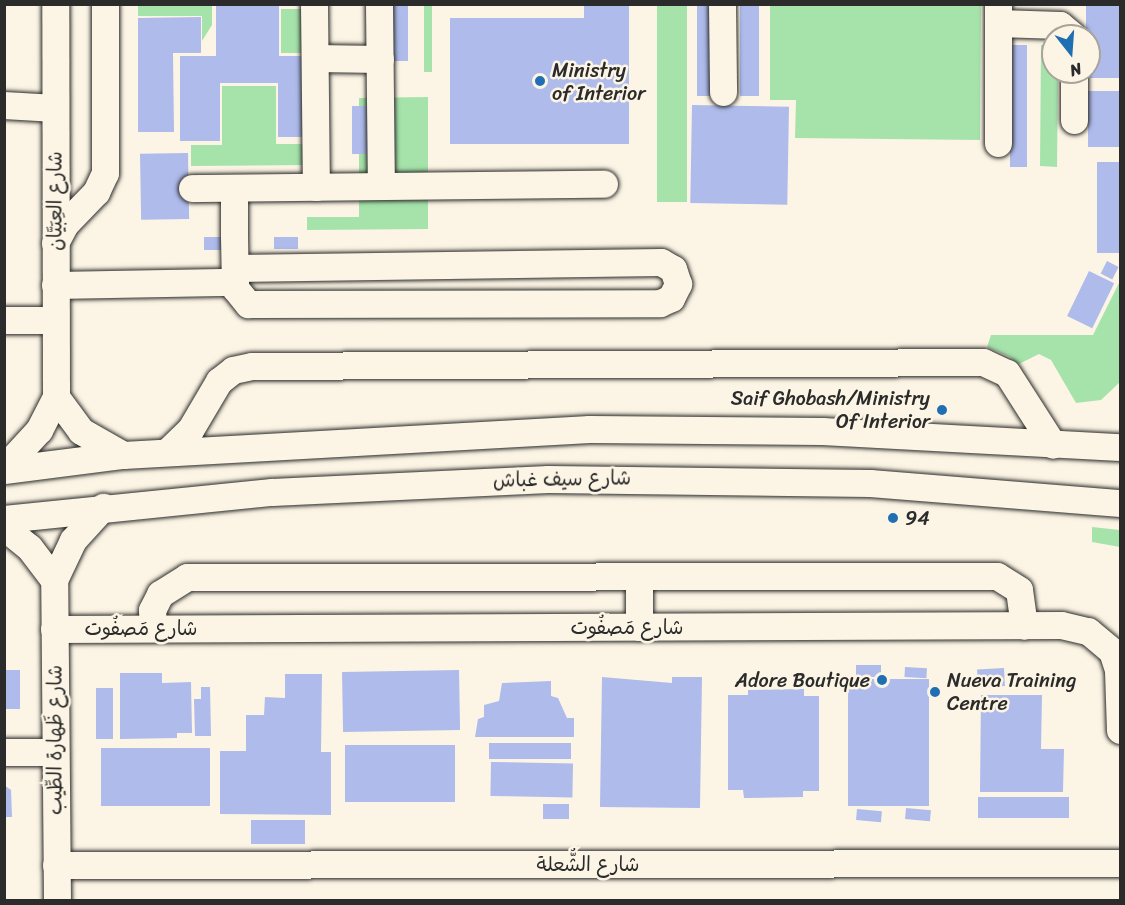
<!DOCTYPE html>
<meta charset="utf-8">
<style>
body{margin:0}
#map{position:relative;width:1125px;height:905px;overflow:hidden;background:#fcf5e5;font-family:Sriracha,"Playpen Sans Arabic",sans-serif}
div>[style]{position:absolute}
[style*='--x']{left:calc(var(--x)*1px);top:calc(var(--y)*1px);width:calc(var(--w)*1px);rotate:calc(var(--a)*1deg)}
.green>*{inset:0;background:#a5e3aa;transform-origin:0 0}
.building>*{inset:0;background:#aebbeb;transform-origin:0 0}
.roads{filter:drop-shadow(0 0 2px #2b2b2b) drop-shadow(0 0 2px #2b2b2b)}
.minor>*{height:27px;margin:-13.5px;padding:0 13.5px;transform-origin:13.5px;border-radius:13.5px;background:#fcf5e5}
.dots>*{width:16px;height:16px;translate:-50% -50%;box-sizing:border-box;border:3px solid #fcf5e5;border-radius:50%}
span{translate:-50% -50%;white-space:nowrap;text-align:center;line-height:1.15;-webkit-text-stroke:5px #fcf5e5;paint-order:stroke}
.poi-label{font-size:20px;color:#2b2b2b}
.left{translate:0 -50%;text-align:left}
.right{translate:-100% -50%;text-align:right}
.street-label{font-size:20px;color:#2b2b2b}
.frame{position:absolute;inset:0;border:6px solid #2b2b2b;pointer-events:none}
.north{position:absolute;left:1041px;top:24px;width:60px;height:60px;box-sizing:border-box;background:#fcf5e5;border:2px solid #a8a49b;border-radius:50%;rotate:163deg;font-size:16px;font-weight:700;line-height:24px;text-align:center;color:#2b2b2b}
.north::after{content:'';display:block;margin:auto;width:21px;height:27px;background:#1f6fb2;clip-path:polygon(50% 0,100% 100%,50% 72%,0 100%)}
</style>
<div id="map">
<div class="green">
<div style="clip-path:polygon(138px 5px,212px 5px,212px 25px,202px 41px,202px 16px,138px 16px)"></div>
<div style="clip-path:polygon(424px 5px,579px 4px,579px 5px,432px 6px,432px 72px,424px 72px)"></div>
<div style="left:657px;top:5px;width:30px;height:197px"></div>
<div style="clip-path:polygon(770px 5px,981px 5px,980px 140px,795px 138px,796px 100px,770px 100px)"></div>
<div style="left:281px;top:9px;width:24px;height:44px"></div>
<div style="clip-path:polygon(1041px 45px,1053px 45px,1053px 72px,1058px 72px,1057px 167px,1040px 166px)"></div>
<div style="clip-path:polygon(222px 86px,276px 86px,276px 144px,309px 144px,310px 165px,191px 166px,191px 145px,222px 145px)"></div>
<div style="clip-path:polygon(428px 97px,428px 229px,307px 230px,307px 217px,359px 217px,359px 98px)"></div>
<div style="clip-path:polygon(1120px 281px,1120px 382px,1101px 400px,1076px 403px,1051px 360px,1039px 354px,1017px 365px,1010px 357px,987px 347px,991px 335px,1093px 335px)"></div>
<div style="clip-path:polygon(1092px 527px,1120px 530px,1120px 547px,1092px 542px)"></div>
</div>
<div class="building">
<div style="clip-path:polygon(216px 4px,279px 4px,279px 56px,308px 56px,308px 137px,278px 137px,278px 83px,220px 83px,220px 141px,180px 141px,180px 56px,216px 56px)"></div>
<div style="left:392px;top:4px;width:16px;height:57px"></div>
<div style="clip-path:polygon(584px 4px,629px 4px,629px 144px,450px 144px,450px 18px,584px 18px)"></div>
<div style="left:697px;top:4px;width:20px;height:92px"></div>
<div style="left:740px;top:4px;width:19px;height:92px"></div>
<div style="left:1086px;top:4px;width:34px;height:74px"></div>
<div style="clip-path:polygon(201px 17px,201px 53px,173px 53px,174px 132px,138px 132px,138px 18px)"></div>
<div style="left:1010px;top:45px;width:17px;height:122px"></div>
<div style="left:1120px;top:91px;width:56px;height:32px;rotate:90deg"></div>
<div style="left:692px;top:105px;width:97px;height:98px;rotate:1deg"></div>
<div style="left:352px;top:106px;width:17px;height:48px"></div>
<div style="left:188px;top:153px;width:66px;height:48px;rotate:89deg"></div>
<div style="left:1120px;top:162px;width:91px;height:23px;rotate:90deg"></div>
<div style="left:204px;top:237px;width:24px;height:13px"></div>
<div style="left:274px;top:237px;width:24px;height:12px"></div>
<div style="left:1107px;top:261px;width:13px;height:14px;rotate:27deg"></div>
<div style="left:1089px;top:271px;width:28px;height:50px;rotate:26deg"></div>
<div style="left:881px;top:665px;width:12px;height:25px;rotate:90deg"></div>
<div style="left:905px;top:667px;width:22px;height:10px;rotate:3deg"></div>
<div style="left:1004px;top:668px;width:18px;height:27px;rotate:87deg"></div>
<div style="left:20px;top:670px;width:39px;height:16px;rotate:90deg"></div>
<div style="left:459px;top:670px;width:60px;height:117px;rotate:89deg"></div>
<div style="clip-path:polygon(120px 673px,162px 673px,162px 683px,191px 682px,192px 733px,177px 733px,177px 738px,120px 739px)"></div>
<div style="clip-path:polygon(285px 674px,322px 674px,321px 752px,331px 752px,331px 815px,220px 814px,220px 751px,246px 751px,246px 715px,264px 715px,265px 697px,285px 698px)"></div>
<div style="clip-path:polygon(602px 677px,672px 683px,672px 677px,702px 677px,700px 808px,600px 807px)"></div>
<div style="left:929px;top:679px;width:127px;height:81px;rotate:90deg"></div>
<div style="clip-path:polygon(551px 681px,551px 696px,558px 698px,567px 718px,574px 718px,574px 737px,475px 737px,478px 719px,484px 717px,484px 705px,499px 701px,502px 683px)"></div>
<div style="clip-path:polygon(201px 687px,210px 687px,211px 736px,195px 736px,194px 699px,201px 699px)"></div>
<div style="left:96px;top:688px;width:17px;height:51px"></div>
<div style="clip-path:polygon(804px 689px,804px 696px,819px 696px,819px 791px,803px 791px,803px 797px,744px 798px,743px 790px,728px 790px,728px 695px,748px 695px,748px 690px)"></div>
<div style="clip-path:polygon(981px 695px,1042px 695px,1041px 749px,1064px 749px,1063px 792px,980px 792px)"></div>
<div style="left:489px;top:743px;width:82px;height:16px"></div>
<div style="left:345px;top:745px;width:110px;height:57px"></div>
<div style="left:101px;top:748px;width:109px;height:58px"></div>
<div style="left:491px;top:762px;width:82px;height:34px;rotate:1deg"></div>
<div style="clip-path:polygon(4px 785px,11px 790px,12px 817px,4px 817px)"></div>
<div style="left:1069px;top:797px;width:21px;height:91px;rotate:90deg"></div>
<div style="left:569px;top:804px;width:15px;height:26px;rotate:90deg"></div>
<div style="left:906px;top:808px;width:25px;height:11px;rotate:5deg"></div>
<div style="left:857px;top:809px;width:25px;height:11px;rotate:5deg"></div>
<div style="left:251px;top:820px;width:54px;height:24px"></div>
</div>
<div class="roads">
<div class="minor">
<div style="--x:314;--y:4;--w:183;--a:89.4"></div>
<div style="--x:379;--y:4;--w:182;--a:89.4"></div>
<div style="--x:722;--y:4;--w:88;--a:89.3"></div>
<div style="--x:998;--y:4;--w:139;--a:90"></div>
<div style="--x:998;--y:23;--w:62;--a:1.8"></div>
<div style="--x:1060;--y:25;--w:17;--a:40"></div>
<div style="--x:315;--y:58;--w:65;--a:0.9"></div>
<div style="--x:4;--y:105;--w:51;--a:3.4"></div>
<div style="--x:1074;--y:120;--w:48;--a:-90"></div>
<div style="--x:192;--y:188;--w:412;--a:-0.6"></div>
<div style="--x:234;--y:188;--w:48;--a:90"></div>
<div style="--x:234;--y:236;--w:52;--a:88.9"></div>
<div style="--x:235;--y:288;--w:21;--a:51"></div>
<div style="--x:248;--y:304;--w:412;--a:-0.1"></div>
<div style="--x:660;--y:303;--w:12;--a:-24"></div>
<div style="--x:671;--y:298;--w:16;--a:-63"></div>
<div style="--x:678;--y:284;--w:16;--a:-108"></div>
<div style="--x:673;--y:269;--w:14;--a:-150"></div>
<div style="--x:661;--y:262;--w:426;--a:179.2"></div>
<div style="--x:55;--y:243;--w:21;--a:-62"></div>
<div style="--x:65;--y:224;--w:45;--a:-45.9"></div>
<div style="--x:96;--y:192;--w:21;--a:-65"></div>
<div style="--x:105;--y:173;--w:169;--a:-90"></div>
<div style="--x:55;--y:285;--w:180;--a:-1"></div>
<div style="--x:4;--y:320;--w:51;--a:0"></div>
<div style="--x:56;--y:397;--w:42;--a:53.7"></div>
<div style="--x:81;--y:431;--w:48;--a:29.7"></div>
<div style="--x:167;--y:452;--w:32;--a:-44"></div>
<div style="--x:190;--y:430;--w:57;--a:-59.4"></div>
<div style="--x:219;--y:381;--w:18;--a:-38"></div>
<div style="--x:233;--y:370;--w:19;--a:-12"></div>
<div style="--x:252;--y:366;--w:731;--a:-0.31"></div>
<div style="--x:983;--y:362;--w:26;--a:25"></div>
<div style="--x:1007;--y:373;--w:85;--a:57.4"></div>
<div style="--x:4;--y:468;--w:52;--a:-47.4"></div>
<div style="--x:39;--y:430;--w:37;--a:-63"></div>
<div style="--x:56;--y:397;--w:393;--a:-90.1"></div>
<div style="--x:4;--y:470;--w:120;--a:-7.2"></div>
<div style="--x:123;--y:455;--w:467;--a:-3.2"></div>
<div style="--x:589;--y:429;--w:233;--a:0.5"></div>
<div style="--x:822;--y:431;--w:298;--a:3.1"></div>
<div style="--x:4;--y:519;--w:269;--a:-5.8"></div>
<div style="--x:272;--y:492;--w:276;--a:-2.7"></div>
<div style="--x:548;--y:479;--w:322;--a:0.7"></div>
<div style="--x:870;--y:483;--w:251;--a:4.6"></div>
<div style="--x:4;--y:527;--w:32;--a:39"></div>
<div style="--x:29;--y:547;--w:41;--a:52.9"></div>
<div style="--x:639;--y:627;--w:51;--a:-90"></div>
<div style="--x:153;--y:628;--w:18;--a:-93"></div>
<div style="--x:152;--y:610;--w:18;--a:-63"></div>
<div style="--x:160;--y:594;--w:32;--a:-32"></div>
<div style="--x:187;--y:577;--w:810;--a:-0.07"></div>
<div style="--x:997;--y:576;--w:26;--a:32"></div>
<div style="--x:1019;--y:590;--w:36;--a:82"></div>
<div style="--x:54;--y:629;--w:1007;--a:-0.23"></div>
<div style="--x:1061;--y:625;--w:28;--a:13"></div>
<div style="--x:1088;--y:631;--w:31;--a:40"></div>
<div style="--x:1112;--y:651;--w:20;--a:72"></div>
<div style="--x:1118;--y:670;--w:60;--a:88.1"></div>
<div style="--x:4;--y:752;--w:51;--a:0"></div>
<div style="--x:56;--y:865;--w:1064;--a:-0.11"></div>
<div style="--x:57;--y:900;--w:320;--a:-90.5"></div>
<div style="--x:54;--y:580;--w:44;--a:-64.6"></div>
<div style="--x:73;--y:540;--w:45;--a:-47.7"></div>
</div>
</div>
<div class="dots">
<div style="left:540px;top:81px;background:#1f6fb2"></div>
<div style="left:942px;top:410px;background:#1f6fb2"></div>
<div style="left:893px;top:518px;background:#1f6fb2"></div>
<div style="left:882px;top:680px;background:#1f6fb2"></div>
<div style="left:935px;top:692px;background:#1f6fb2"></div>
</div>
<div class="poi-label">
<span class="left" style="left:552px;top:82px">Ministry<br>of Interior</span>
<span class="right" style="left:930px;top:410px">Saif Ghobash/Ministry<br>Of Interior</span>
<span class="left" style="left:905px;top:518px">94</span>
<span class="right" style="left:870px;top:680px">Adore Boutique</span>
<span class="left" style="left:947px;top:692px">Nueva Training<br>Centre</span>
</div>
<div class="street-label">
<span style="left:55px;top:201px;rotate:-90deg">شارع العِبَيَّان</span>
<span style="left:562px;top:479px;rotate:-1deg">شارع سيف غباش</span>
<span style="left:627px;top:627px">شارع مَصفُوت</span>
<span style="left:141px;top:628px">شارع مَصفُوت</span>
<span style="left:55px;top:740px;rotate:-90deg">شارع ظَهارة الطِّيب</span>
<span style="left:588px;top:864px">شارع الشُّعلة</span>
</div>
<div class="frame"></div>
<div class="north">N</div>
</div>
